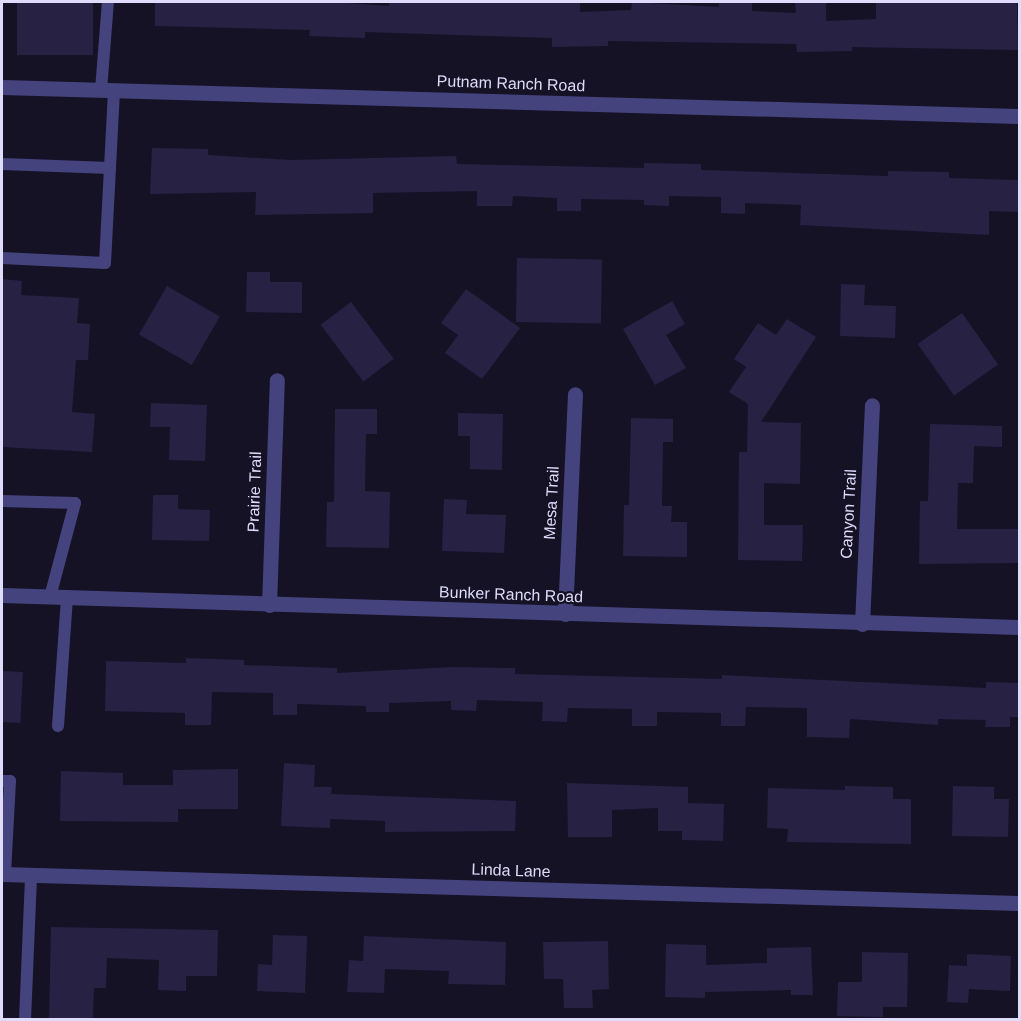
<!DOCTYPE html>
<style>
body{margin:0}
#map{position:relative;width:1021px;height:1021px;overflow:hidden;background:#151225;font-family:Arial,sans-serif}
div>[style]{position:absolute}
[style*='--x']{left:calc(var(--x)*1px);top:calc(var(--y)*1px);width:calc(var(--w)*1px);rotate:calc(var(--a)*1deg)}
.building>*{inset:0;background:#272144;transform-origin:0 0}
.lane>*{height:12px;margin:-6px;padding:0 6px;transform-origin:6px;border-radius:6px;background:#45437e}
.street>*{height:15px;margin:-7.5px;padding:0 7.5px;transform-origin:7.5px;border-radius:7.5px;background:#45437e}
span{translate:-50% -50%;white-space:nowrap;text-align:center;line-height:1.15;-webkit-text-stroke:4.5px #151225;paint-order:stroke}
.street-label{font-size:16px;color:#dedbfb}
.frame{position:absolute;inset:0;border:3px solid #dedbfb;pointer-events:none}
</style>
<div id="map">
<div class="building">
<div style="left:17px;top:2px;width:76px;height:53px"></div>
<div style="clip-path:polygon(155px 2px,334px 2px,389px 6px,389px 2px,580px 2px,580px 12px,631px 10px,632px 2px,719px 7px,719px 2px,752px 2px,752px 11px,796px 13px,795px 2px,826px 2px,826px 21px,876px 19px,876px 2px,1017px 2px,1018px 50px,852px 47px,852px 51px,797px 52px,796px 44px,608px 41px,608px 46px,552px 47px,552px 38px,365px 32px,365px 38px,309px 36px,310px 30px,155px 26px)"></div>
<div style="clip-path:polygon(152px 148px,208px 149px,208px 155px,291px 160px,456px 156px,457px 164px,644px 168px,644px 163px,701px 164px,701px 170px,888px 176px,888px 171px,949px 172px,949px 178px,1020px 180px,1020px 212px,989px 211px,989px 235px,800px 225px,801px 205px,745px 203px,745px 214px,721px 213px,721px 197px,669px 196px,669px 206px,644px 205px,644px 200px,581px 199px,581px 211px,557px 211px,557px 198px,513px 196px,512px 206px,477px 206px,477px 191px,373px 193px,373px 213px,255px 215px,256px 192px,150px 194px)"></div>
<div style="left:517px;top:258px;width:85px;height:64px;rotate:1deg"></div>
<div style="clip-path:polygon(247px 272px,270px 272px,270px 282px,302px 282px,302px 313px,246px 312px)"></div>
<div style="clip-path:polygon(2px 279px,22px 281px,21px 295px,79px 298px,77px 323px,90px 324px,88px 360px,76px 360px,72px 412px,95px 414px,92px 452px,2px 447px)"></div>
<div style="clip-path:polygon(841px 284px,865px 285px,864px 305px,896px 306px,895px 338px,840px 336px)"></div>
<div style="left:167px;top:286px;width:61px;height:56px;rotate:30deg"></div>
<div style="clip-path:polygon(466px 289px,520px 328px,482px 379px,445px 353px,458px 335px,441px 323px)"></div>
<div style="clip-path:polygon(672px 301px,685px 324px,666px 335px,686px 368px,655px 385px,623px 329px)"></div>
<div style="left:351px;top:302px;width:71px;height:38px;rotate:53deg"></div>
<div style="left:962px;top:313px;width:63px;height:54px;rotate:55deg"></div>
<div style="clip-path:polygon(787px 319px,816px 337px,761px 422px,801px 423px,800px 484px,764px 483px,764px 525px,803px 525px,802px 561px,738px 560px,739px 452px,747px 452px,748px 404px,729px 392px,746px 367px,734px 359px,758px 323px,776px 335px)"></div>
<div style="clip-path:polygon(151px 403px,207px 405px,205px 461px,169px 460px,170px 427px,150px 427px)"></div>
<div style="clip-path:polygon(335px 409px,377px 409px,377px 434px,366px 434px,365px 491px,390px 492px,389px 548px,326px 547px,327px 502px,334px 502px)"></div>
<div style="clip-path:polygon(458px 413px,503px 414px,502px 470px,470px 469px,470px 436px,458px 436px)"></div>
<div style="clip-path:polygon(631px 418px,673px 419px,673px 442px,663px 442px,662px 506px,672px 506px,671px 522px,687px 522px,687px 557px,623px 556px,624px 505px,629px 505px)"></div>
<div style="clip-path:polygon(930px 424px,1002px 426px,1002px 447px,974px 446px,973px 483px,958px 483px,957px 529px,1020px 529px,1020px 563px,919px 564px,920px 501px,928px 501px)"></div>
<div style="clip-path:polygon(153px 495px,178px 495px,178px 509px,210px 510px,209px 541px,152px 540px)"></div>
<div style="clip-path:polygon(444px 499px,467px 500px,466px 514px,506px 515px,504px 553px,442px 551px)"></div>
<div style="clip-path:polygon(186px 658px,244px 660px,244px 665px,337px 668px,337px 673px,452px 667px,515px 668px,515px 674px,722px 679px,722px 675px,986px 688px,986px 682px,1020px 683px,1020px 717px,1010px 717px,1010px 727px,985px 727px,986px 720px,938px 719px,938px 725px,850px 719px,849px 738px,807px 737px,807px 708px,746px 707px,745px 726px,721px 726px,721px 713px,657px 712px,657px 726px,632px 726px,632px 709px,568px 708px,567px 722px,542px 721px,543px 702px,477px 700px,476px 711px,451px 710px,451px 701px,389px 703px,389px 712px,366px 712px,366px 706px,297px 704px,297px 715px,273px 715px,273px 693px,212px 692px,211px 725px,185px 725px,185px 713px,105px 711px,106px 661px,186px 663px)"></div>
<div style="left:2px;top:671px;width:21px;height:51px;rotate:3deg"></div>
<div style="clip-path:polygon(284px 763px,315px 765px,314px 787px,332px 787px,331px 794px,516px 801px,515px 831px,385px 832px,385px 821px,330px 819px,330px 828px,281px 826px)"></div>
<div style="clip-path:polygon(238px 769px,238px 809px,178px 809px,178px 822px,60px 821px,61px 771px,123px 773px,123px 785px,173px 785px,173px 770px)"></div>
<div style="clip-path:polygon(567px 783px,688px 787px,688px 803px,724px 804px,723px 841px,682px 840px,682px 831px,658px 831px,658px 808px,612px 810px,612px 837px,568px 837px)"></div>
<div style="clip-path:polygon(845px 786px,893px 787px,893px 799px,911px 799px,911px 844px,787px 842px,788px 829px,767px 828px,768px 788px,845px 790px)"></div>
<div style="clip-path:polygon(953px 786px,994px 787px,994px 799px,1009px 799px,1008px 837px,952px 836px)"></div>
<div style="clip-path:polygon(51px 927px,218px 930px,217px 976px,186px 976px,186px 991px,158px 990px,159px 960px,107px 958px,106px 988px,94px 988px,93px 1020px,49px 1020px)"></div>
<div style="clip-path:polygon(273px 935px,307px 936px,305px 993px,257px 991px,258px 964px,272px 965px)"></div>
<div style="clip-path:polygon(364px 936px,506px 942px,505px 985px,448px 984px,449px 971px,385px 969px,384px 993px,347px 992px,349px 960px,363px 961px)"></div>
<div style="clip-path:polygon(608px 941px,609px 989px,592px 990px,593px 1008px,564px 1008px,563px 979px,544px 979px,543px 942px)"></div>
<div style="clip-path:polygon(666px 944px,706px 945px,706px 965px,767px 963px,767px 948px,811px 947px,813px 995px,791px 995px,791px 990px,705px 992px,705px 998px,665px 997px)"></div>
<div style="clip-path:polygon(862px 952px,908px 953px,907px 1007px,883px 1007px,883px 1017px,837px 1016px,838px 982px,862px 982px)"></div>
<div style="clip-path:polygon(967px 954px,1011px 956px,1010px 991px,969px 989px,968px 1003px,947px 1002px,949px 965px,967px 966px)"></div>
</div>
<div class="lane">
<div style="--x:101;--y:90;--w:88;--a:-85.5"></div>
<div style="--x:2;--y:164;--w:108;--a:2.1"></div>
<div style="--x:2;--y:258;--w:103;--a:2.8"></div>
<div style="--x:105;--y:263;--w:173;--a:-87"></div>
<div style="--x:2;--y:501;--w:73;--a:1.6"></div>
<div style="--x:75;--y:503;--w:97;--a:104.9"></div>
<div style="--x:58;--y:726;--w:128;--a:-86"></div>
<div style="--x:2;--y:781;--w:8;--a:0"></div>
<div style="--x:10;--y:781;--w:93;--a:93.1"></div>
<div style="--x:25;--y:1020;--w:145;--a:-87.6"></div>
</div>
<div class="street">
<div style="--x:2;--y:87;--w:1018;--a:1.63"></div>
<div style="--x:2;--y:595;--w:1019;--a:1.8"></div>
<div style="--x:269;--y:605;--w:225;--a:-88"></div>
<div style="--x:565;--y:614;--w:220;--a:-87.4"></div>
<div style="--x:862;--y:624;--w:219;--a:-87.4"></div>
<div style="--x:2;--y:874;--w:1018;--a:1.63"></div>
</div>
<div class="street-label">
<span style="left:511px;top:84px;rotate:2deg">Putnam Ranch Road</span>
<span style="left:255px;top:492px;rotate:-88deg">Prairie Trail</span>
<span style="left:552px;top:503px;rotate:-87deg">Mesa Trail</span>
<span style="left:849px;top:514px;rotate:-87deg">Canyon Trail</span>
<span style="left:511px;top:595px;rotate:2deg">Bunker Ranch Road</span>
<span style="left:511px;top:871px;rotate:2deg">Linda Lane</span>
</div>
<div class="frame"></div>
</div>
